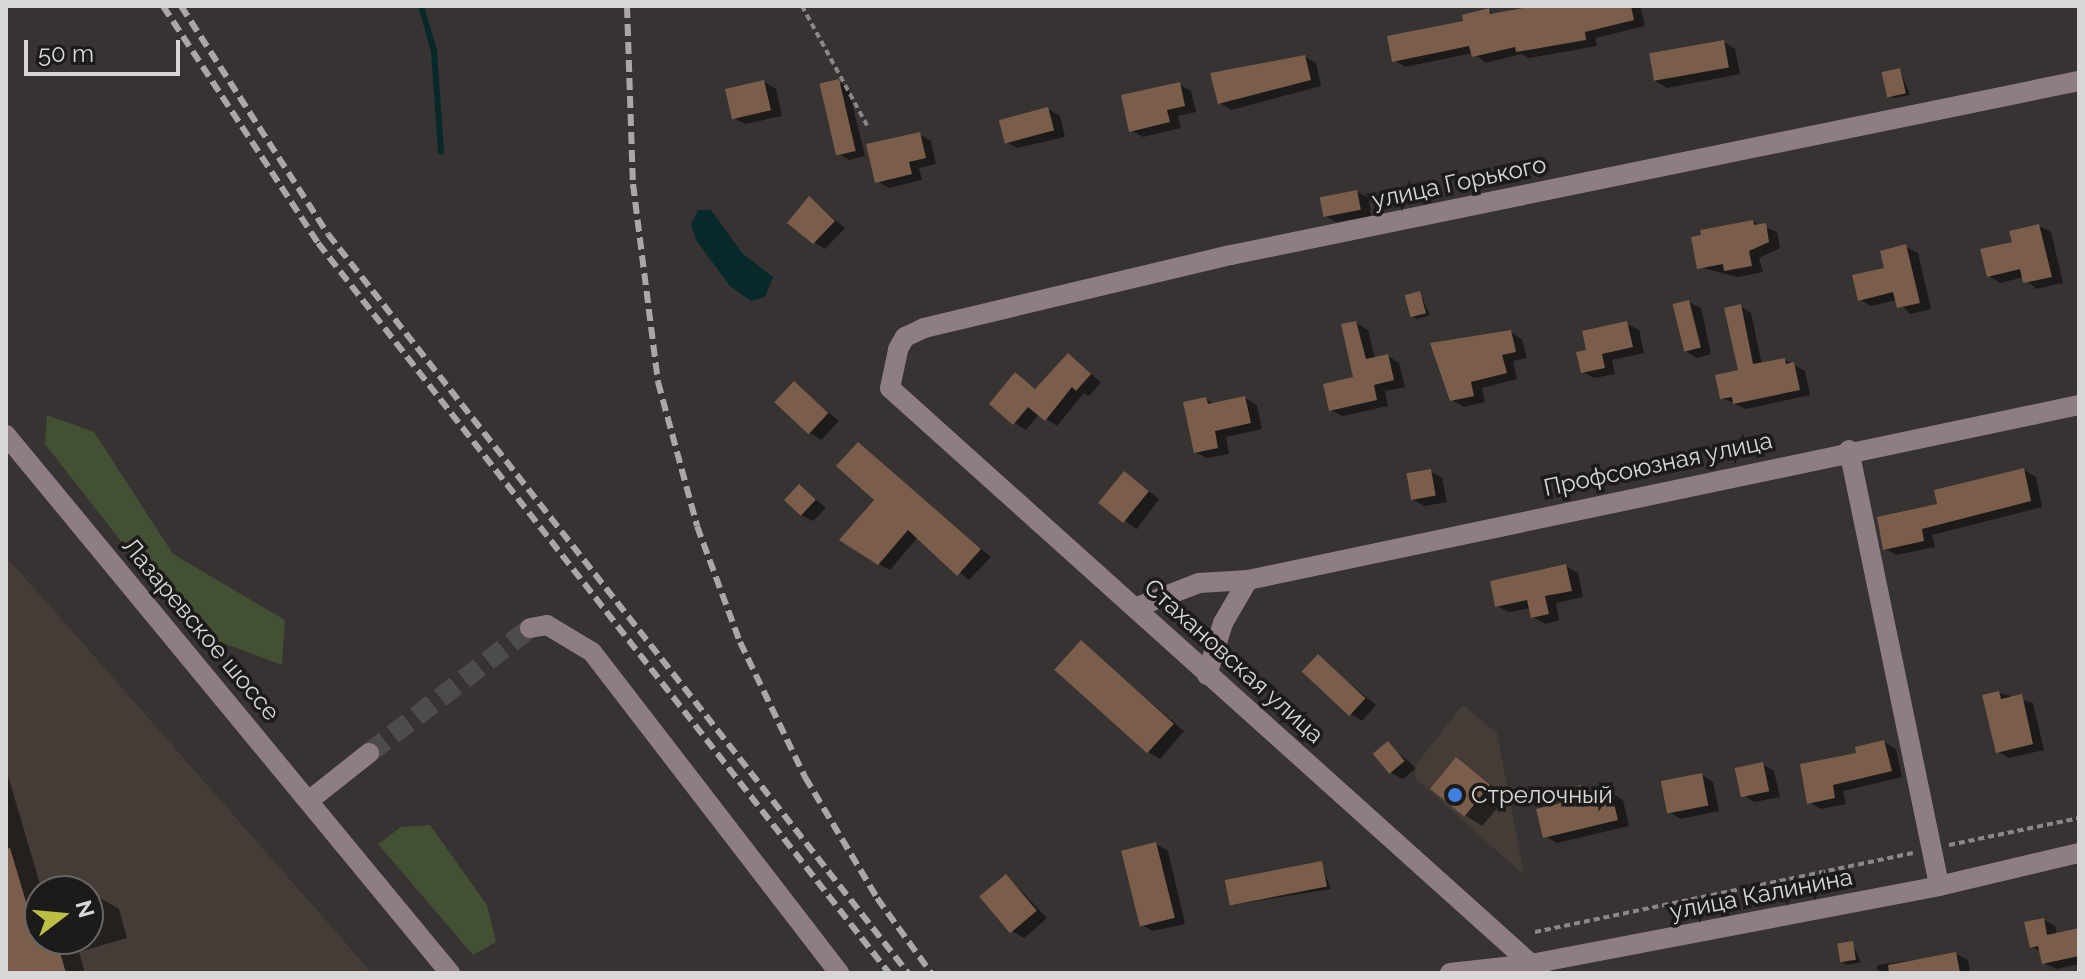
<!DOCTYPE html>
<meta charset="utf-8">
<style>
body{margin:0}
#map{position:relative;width:2085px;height:979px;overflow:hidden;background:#363332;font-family:Raleway,sans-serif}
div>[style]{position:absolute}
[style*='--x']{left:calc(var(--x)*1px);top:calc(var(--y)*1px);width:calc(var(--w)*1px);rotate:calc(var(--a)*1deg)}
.built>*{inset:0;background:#453c37}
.green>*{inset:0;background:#435034}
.water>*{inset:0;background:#072929}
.shadow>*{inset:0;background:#0007;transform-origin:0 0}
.stream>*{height:6px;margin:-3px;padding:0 3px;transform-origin:3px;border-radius:3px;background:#072929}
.building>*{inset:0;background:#7a5d4b;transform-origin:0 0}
.minor-tunnel>*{height:20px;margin-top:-10px;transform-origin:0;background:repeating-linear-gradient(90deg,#4e4c4b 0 20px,transparent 0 30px)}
.path>*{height:4px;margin-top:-2px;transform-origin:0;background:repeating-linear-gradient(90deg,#8a8887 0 6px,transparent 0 10px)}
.minor>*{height:20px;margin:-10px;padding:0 10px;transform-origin:10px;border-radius:10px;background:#8f7e81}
.rail>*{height:6px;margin-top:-3px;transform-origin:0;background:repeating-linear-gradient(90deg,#aaa8a7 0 12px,transparent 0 18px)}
.dots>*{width:22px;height:22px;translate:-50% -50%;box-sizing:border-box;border:4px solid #1c1b1a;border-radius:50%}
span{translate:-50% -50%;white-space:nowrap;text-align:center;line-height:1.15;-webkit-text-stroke:7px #1c1b1a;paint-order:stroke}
.street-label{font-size:24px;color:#d9d7d6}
.poi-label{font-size:24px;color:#d9d7d6}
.left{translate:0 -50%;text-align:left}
.frame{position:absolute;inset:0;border:8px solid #d9d7d6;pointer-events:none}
.north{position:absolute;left:24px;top:875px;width:80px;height:80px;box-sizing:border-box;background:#1c1b1a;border:2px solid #686665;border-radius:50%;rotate:74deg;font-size:22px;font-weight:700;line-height:32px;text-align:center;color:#d9d7d6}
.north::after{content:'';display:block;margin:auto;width:28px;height:36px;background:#bcbf43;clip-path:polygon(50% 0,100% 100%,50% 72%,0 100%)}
.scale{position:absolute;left:24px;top:40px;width:156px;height:36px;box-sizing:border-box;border:4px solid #d9d7d6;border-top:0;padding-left:10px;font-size:24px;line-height:28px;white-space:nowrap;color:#d9d7d6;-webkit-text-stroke:6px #1c1b1a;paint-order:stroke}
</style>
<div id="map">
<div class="built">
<div style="clip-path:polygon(evenodd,6px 557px,65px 623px,372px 973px,6px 973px,6px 557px,40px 891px,88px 891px,88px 939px,40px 939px,40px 891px)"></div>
<div style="clip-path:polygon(1463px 705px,1497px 733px,1524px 875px,1416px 779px,1414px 767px)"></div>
</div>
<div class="green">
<div style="clip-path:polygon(47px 415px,94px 432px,173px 554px,285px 620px,282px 665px,218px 641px,138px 563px,45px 444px)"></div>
<div style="clip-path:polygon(430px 825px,487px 905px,496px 942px,473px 955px,378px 844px,401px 827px)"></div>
</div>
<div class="water">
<div style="clip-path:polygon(698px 210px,711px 210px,743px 254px,773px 277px,765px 297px,751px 301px,730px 286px,696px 240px,691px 224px)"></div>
</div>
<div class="shadow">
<div style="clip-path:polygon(1547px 6px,1640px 6px,1645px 26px,1595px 38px,1597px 46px,1529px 58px,1521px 54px,1486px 63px,1473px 53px,1405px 67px,1394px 60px,1488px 10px,1496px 15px)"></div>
<div style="clip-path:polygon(1724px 42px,1735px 49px,1740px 74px,1667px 88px,1655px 81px)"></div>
<div style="clip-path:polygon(1305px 57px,1316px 63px,1321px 86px,1231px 110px,1220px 103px)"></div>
<div style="clip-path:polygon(1900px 70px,1910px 95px,1894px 98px,1889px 96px)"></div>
<div style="clip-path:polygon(764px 82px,776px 89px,782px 116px,745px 124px,734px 118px)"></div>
<div style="clip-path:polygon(838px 82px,848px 87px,865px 156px,849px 160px,839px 154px)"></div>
<div style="clip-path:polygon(1179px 84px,1191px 91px,1196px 112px,1178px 116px,1181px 128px,1143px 137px,1131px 130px)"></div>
<div style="clip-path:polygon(1048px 109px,1060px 116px,1065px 137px,1017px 148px,1005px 141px)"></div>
<div style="clip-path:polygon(919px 134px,931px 141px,936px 164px,919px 168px,922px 180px,889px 188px,877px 181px)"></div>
<div style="clip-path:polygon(1357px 192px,1369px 198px,1371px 216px,1336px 222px,1324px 215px)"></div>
<div style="clip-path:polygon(809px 198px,845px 228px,825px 249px,814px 242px)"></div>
<div style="clip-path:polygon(1753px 222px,1777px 232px,1780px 248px,1759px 258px,1763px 272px,1738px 277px,1699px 267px)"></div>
<div style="clip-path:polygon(2039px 226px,2051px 232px,2063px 283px,2036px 289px,2024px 277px,2000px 283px,1989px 276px,2014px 244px)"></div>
<div style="clip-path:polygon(1906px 247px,1918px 253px,1931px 309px,1910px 314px,1897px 300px,1871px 306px,1859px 299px)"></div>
<div style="clip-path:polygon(1420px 293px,1430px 315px,1417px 319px,1412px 316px)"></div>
<div style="clip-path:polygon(1689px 302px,1701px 308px,1711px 354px,1697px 358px,1685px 351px)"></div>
<div style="clip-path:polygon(1740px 306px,1751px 313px,1762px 365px,1785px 360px,1805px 371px,1810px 395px,1746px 409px,1722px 398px,1740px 372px)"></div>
<div style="clip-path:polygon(1356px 323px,1368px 330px,1375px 359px,1388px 356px,1399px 363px,1405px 387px,1385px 391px,1388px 406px,1343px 416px,1331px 410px,1356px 378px)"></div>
<div style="clip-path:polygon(1627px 324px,1639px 330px,1644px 353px,1612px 360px,1615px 374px,1594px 378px,1583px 372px,1589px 352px)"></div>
<div style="clip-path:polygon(1510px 332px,1522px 339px,1527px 358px,1513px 361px,1517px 379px,1482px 388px,1485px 402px,1464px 407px,1452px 400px)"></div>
<div style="clip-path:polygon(1068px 356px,1101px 382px,1089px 396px,1084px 393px,1057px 426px,1039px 414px,1026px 430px,1015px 423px,1015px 374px,1037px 390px)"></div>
<div style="clip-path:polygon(794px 384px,839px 421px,821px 440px,810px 433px)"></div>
<div style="clip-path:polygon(1245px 398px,1257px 405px,1262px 429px,1226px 437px,1229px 454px,1207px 458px,1195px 452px,1206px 399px,1216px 405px)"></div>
<div style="clip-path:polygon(858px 445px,991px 557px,969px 580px,918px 537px,890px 570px,879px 564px,877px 500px)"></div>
<div style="clip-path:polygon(2024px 470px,2036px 477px,2042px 507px,1932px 535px,1935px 547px,1897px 555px,1885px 549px,1939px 506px)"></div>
<div style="clip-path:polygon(1430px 471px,1442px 478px,1447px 502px,1425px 506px,1413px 500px)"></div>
<div style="left:1125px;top:473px;width:43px;height:38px;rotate:37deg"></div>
<div style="clip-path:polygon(799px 486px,826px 508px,813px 521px,801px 515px)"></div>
<div style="clip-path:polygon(1566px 566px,1578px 573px,1583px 597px,1556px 603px,1559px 620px,1545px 624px,1533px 617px,1531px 608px,1509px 612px,1497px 606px)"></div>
<div style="clip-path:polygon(1081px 642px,1184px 731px,1160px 759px,1148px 752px)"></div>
<div style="clip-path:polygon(1318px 657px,1376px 705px,1362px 721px,1351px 714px)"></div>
<div style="clip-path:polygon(1999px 693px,2033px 703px,2044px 750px,2009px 758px,1997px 751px)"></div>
<div style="clip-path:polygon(1884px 742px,1896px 749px,1902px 777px,1843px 791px,1846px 804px,1821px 809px,1809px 802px,1858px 754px)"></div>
<div style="clip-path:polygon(1388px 744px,1416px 768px,1403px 779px,1391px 773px)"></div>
<div style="clip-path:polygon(1457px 759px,1507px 797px,1482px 826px,1465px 815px)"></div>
<div style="clip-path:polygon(1762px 764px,1774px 771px,1780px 797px,1754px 802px,1743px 795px)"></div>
<div style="clip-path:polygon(6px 769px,42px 891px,40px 939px,88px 939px,88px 897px,95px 895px,119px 909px,127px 938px,79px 952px,85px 973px,6px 973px)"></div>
<div style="clip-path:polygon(1702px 775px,1713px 782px,1719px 811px,1681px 819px,1669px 812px)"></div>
<div style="clip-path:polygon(1581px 787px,1594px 798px,1611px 793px,1623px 800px,1629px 826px,1557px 843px,1545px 836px)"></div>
<div style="clip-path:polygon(1156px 844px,1168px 851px,1185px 924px,1153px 931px,1142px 925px)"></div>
<div style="clip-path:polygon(1321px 863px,1331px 889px,1232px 905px)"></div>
<div style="clip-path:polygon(1007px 876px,1047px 918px,1024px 938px,1012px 931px)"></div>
<div style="clip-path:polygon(2044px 920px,2055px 926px,2057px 935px,2079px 930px,2079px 964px,2056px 969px,2044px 963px,2042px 952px,2032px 947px)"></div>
<div style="clip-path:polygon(1852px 943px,1861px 962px,1847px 965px,1842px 962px)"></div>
<div style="clip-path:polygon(1956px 954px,1968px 960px,1970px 973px,1878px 973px,1877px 965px)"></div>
</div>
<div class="stream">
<div style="--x:421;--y:6;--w:47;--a:73.9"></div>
<div style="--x:434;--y:51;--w:101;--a:86"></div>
</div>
<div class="building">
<div style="clip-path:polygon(1535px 6px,1631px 6px,1634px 20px,1585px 32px,1586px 40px,1516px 52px,1515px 47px,1472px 57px,1469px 46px,1392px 62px,1387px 36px,1463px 21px,1462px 15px,1489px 8px,1490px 14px)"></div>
<div style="left:1724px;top:40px;width:28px;height:76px;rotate:80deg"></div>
<div style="clip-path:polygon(1305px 55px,1311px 80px,1218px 104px,1210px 73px)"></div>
<div style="left:1900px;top:68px;width:26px;height:19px;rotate:77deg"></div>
<div style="left:839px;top:79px;width:74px;height:20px;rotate:77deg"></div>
<div style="left:764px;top:80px;width:31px;height:40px;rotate:77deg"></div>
<div style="clip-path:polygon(1180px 82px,1185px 106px,1167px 110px,1170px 122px,1129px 132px,1121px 95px)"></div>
<div style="left:1048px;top:107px;width:24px;height:51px;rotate:75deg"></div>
<div style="clip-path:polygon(920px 132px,926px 158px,909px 162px,912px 174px,875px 183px,866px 144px)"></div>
<div style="left:1357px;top:190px;width:20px;height:38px;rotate:79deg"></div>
<div style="clip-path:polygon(809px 196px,835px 221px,813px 244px,787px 223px)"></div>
<div style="clip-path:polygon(1753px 220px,1754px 225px,1766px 223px,1769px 242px,1749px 251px,1752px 266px,1724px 271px,1723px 264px,1697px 269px,1691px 237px,1701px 235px,1700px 230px)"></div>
<div style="clip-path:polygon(2039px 224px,2052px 277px,2023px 283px,2020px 269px,1987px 277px,1980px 249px,2012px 242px,2009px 231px)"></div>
<div style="clip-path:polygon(1906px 244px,1920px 303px,1897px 308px,1893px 292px,1858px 301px,1852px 275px,1884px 268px,1880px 251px)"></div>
<div style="left:1420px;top:291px;width:23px;height:16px;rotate:75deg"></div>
<div style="left:1689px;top:300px;width:49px;height:17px;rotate:76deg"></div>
<div style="clip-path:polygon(1741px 304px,1753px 364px,1785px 358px,1786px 364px,1794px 362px,1800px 390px,1733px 404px,1732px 397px,1720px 399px,1715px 375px,1738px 370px,1724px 308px)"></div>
<div style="clip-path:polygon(1356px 321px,1366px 359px,1388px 354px,1394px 380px,1374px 385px,1377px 400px,1329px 411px,1323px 384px,1353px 377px,1341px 324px)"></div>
<div style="clip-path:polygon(1627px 321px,1633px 347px,1602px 354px,1605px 368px,1581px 373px,1576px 352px,1586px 350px,1582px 331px)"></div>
<div style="clip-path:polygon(1511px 330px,1516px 352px,1502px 355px,1507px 373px,1471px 382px,1474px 396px,1450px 401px,1430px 343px)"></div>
<div style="clip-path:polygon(1068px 353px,1091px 374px,1076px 391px,1072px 387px,1045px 421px,1028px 407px,1013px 425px,989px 404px,1015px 372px,1035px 389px)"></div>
<div style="left:794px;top:381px;width:47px;height:29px;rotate:43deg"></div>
<div style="clip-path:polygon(1245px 396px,1251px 423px,1215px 431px,1218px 448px,1194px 453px,1183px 402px,1206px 397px,1208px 404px)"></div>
<div style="clip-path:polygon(858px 442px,981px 549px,957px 576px,908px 530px,878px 565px,839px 540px,874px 500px,836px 466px)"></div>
<div style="clip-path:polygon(2024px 468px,2031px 501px,1922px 529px,1924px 541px,1883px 550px,1877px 517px,1937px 504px,1934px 490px)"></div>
<div style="left:1431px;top:469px;width:27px;height:25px;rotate:80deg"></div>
<div style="left:1124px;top:471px;width:32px;height:41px;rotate:39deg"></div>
<div style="left:799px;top:484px;width:23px;height:22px;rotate:43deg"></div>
<div style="clip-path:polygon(1566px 564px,1572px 591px,1545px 596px,1549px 614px,1531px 618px,1527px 600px,1495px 607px,1490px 581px)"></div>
<div style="left:1081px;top:640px;width:125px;height:40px;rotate:42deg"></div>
<div style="left:1318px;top:654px;width:65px;height:24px;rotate:43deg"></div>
<div style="clip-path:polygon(1999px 691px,2001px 699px,2022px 694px,2033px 744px,1996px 753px,1982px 695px)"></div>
<div style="clip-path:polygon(1884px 740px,1892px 771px,1833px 785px,1835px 798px,1807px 804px,1800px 764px,1856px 753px,1855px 747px)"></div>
<div style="left:1388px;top:741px;width:26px;height:20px;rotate:50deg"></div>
<div style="left:1456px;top:757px;width:44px;height:41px;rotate:39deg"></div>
<div style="left:1763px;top:762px;width:30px;height:29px;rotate:78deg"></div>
<div style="left:1702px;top:773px;width:33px;height:42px;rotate:79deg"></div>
<div style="clip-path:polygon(1581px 785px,1585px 798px,1611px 791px,1618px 820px,1543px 838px,1536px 809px,1565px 802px,1562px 790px)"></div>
<div style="left:1156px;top:842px;width:78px;height:36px;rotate:76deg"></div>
<div style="clip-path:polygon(10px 848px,29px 912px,40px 909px,40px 939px,56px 939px,66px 973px,6px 973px,6px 849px)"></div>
<div style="left:1322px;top:861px;width:26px;height:99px;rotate:79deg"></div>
<div style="left:1006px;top:874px;width:48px;height:35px;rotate:50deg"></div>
<div style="clip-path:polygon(2044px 918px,2047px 935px,2079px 928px,2079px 956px,2042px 964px,2038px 946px,2030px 948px,2024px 922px)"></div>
<div style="left:1853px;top:941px;width:19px;height:16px;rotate:81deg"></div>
<div style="clip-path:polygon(1956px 952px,1960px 973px,1889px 973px,1888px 965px)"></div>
</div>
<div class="minor-tunnel">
<div style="--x:369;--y:753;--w:204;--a:-37.8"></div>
</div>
<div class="path">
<div style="--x:802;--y:6;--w:136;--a:61.4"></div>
<div style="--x:1949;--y:845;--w:133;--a:-11.7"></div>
<div style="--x:1535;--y:932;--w:386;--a:-11.8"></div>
</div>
<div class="minor">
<div style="--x:6;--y:435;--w:698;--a:50.47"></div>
<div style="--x:1849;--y:450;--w:445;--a:78.3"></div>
<div style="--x:1137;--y:607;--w:66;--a:-21.2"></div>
<div style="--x:1199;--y:583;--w:49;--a:-3.5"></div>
<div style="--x:1248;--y:580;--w:849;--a:-11.89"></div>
<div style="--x:530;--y:628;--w:17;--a:-10"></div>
<div style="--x:547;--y:625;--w:52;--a:31"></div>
<div style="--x:592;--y:652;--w:405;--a:52.4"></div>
<div style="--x:1207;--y:675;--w:54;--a:-72.9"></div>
<div style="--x:1223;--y:623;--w:50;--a:-59.8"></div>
<div style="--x:311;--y:799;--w:74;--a:-38.4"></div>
<div style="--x:1450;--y:973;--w:81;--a:-6.3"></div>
<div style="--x:1531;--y:964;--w:415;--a:-10.8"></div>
<div style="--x:1939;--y:886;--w:144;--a:-13.3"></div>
<div style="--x:1541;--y:973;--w:875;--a:-138.06"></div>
<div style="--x:890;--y:388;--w:40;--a:-78"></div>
<div style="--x:898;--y:349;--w:14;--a:-60"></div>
<div style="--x:905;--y:337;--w:21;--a:-25"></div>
<div style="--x:924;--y:328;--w:316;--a:-13.4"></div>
<div style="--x:1231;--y:255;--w:866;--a:-11.6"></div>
</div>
<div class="rail">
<div style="--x:163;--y:6;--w:283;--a:56.8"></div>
<div style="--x:318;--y:243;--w:927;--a:51.97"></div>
<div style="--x:181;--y:6;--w:271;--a:57.2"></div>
<div style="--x:328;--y:234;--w:939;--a:51.87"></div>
<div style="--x:627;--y:6;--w:178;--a:88.1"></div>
<div style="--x:633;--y:184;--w:200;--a:82.8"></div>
<div style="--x:658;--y:382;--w:149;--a:74.8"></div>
<div style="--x:697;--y:526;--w:124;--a:69.7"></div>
<div style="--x:740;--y:642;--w:150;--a:64.3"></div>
<div style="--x:805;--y:777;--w:141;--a:59.2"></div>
<div style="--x:877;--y:898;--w:92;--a:54.2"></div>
</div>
<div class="dots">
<div style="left:1455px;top:795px;background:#3f7fe0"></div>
</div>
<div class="street-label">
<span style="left:1459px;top:182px;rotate:-12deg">улица Горького</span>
<span style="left:1658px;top:464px;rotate:-12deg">Профсоюзная улица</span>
<span style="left:201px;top:629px;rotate:50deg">Лазаревское шоссе</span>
<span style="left:1234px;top:661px;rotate:42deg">Стахановская улица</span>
<span style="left:1761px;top:894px;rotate:-11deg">улица Калинина</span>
</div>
<div class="poi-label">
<span class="left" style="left:1471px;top:795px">Стрелочный</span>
</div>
<div class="frame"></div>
<div class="north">N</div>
<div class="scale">50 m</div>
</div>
